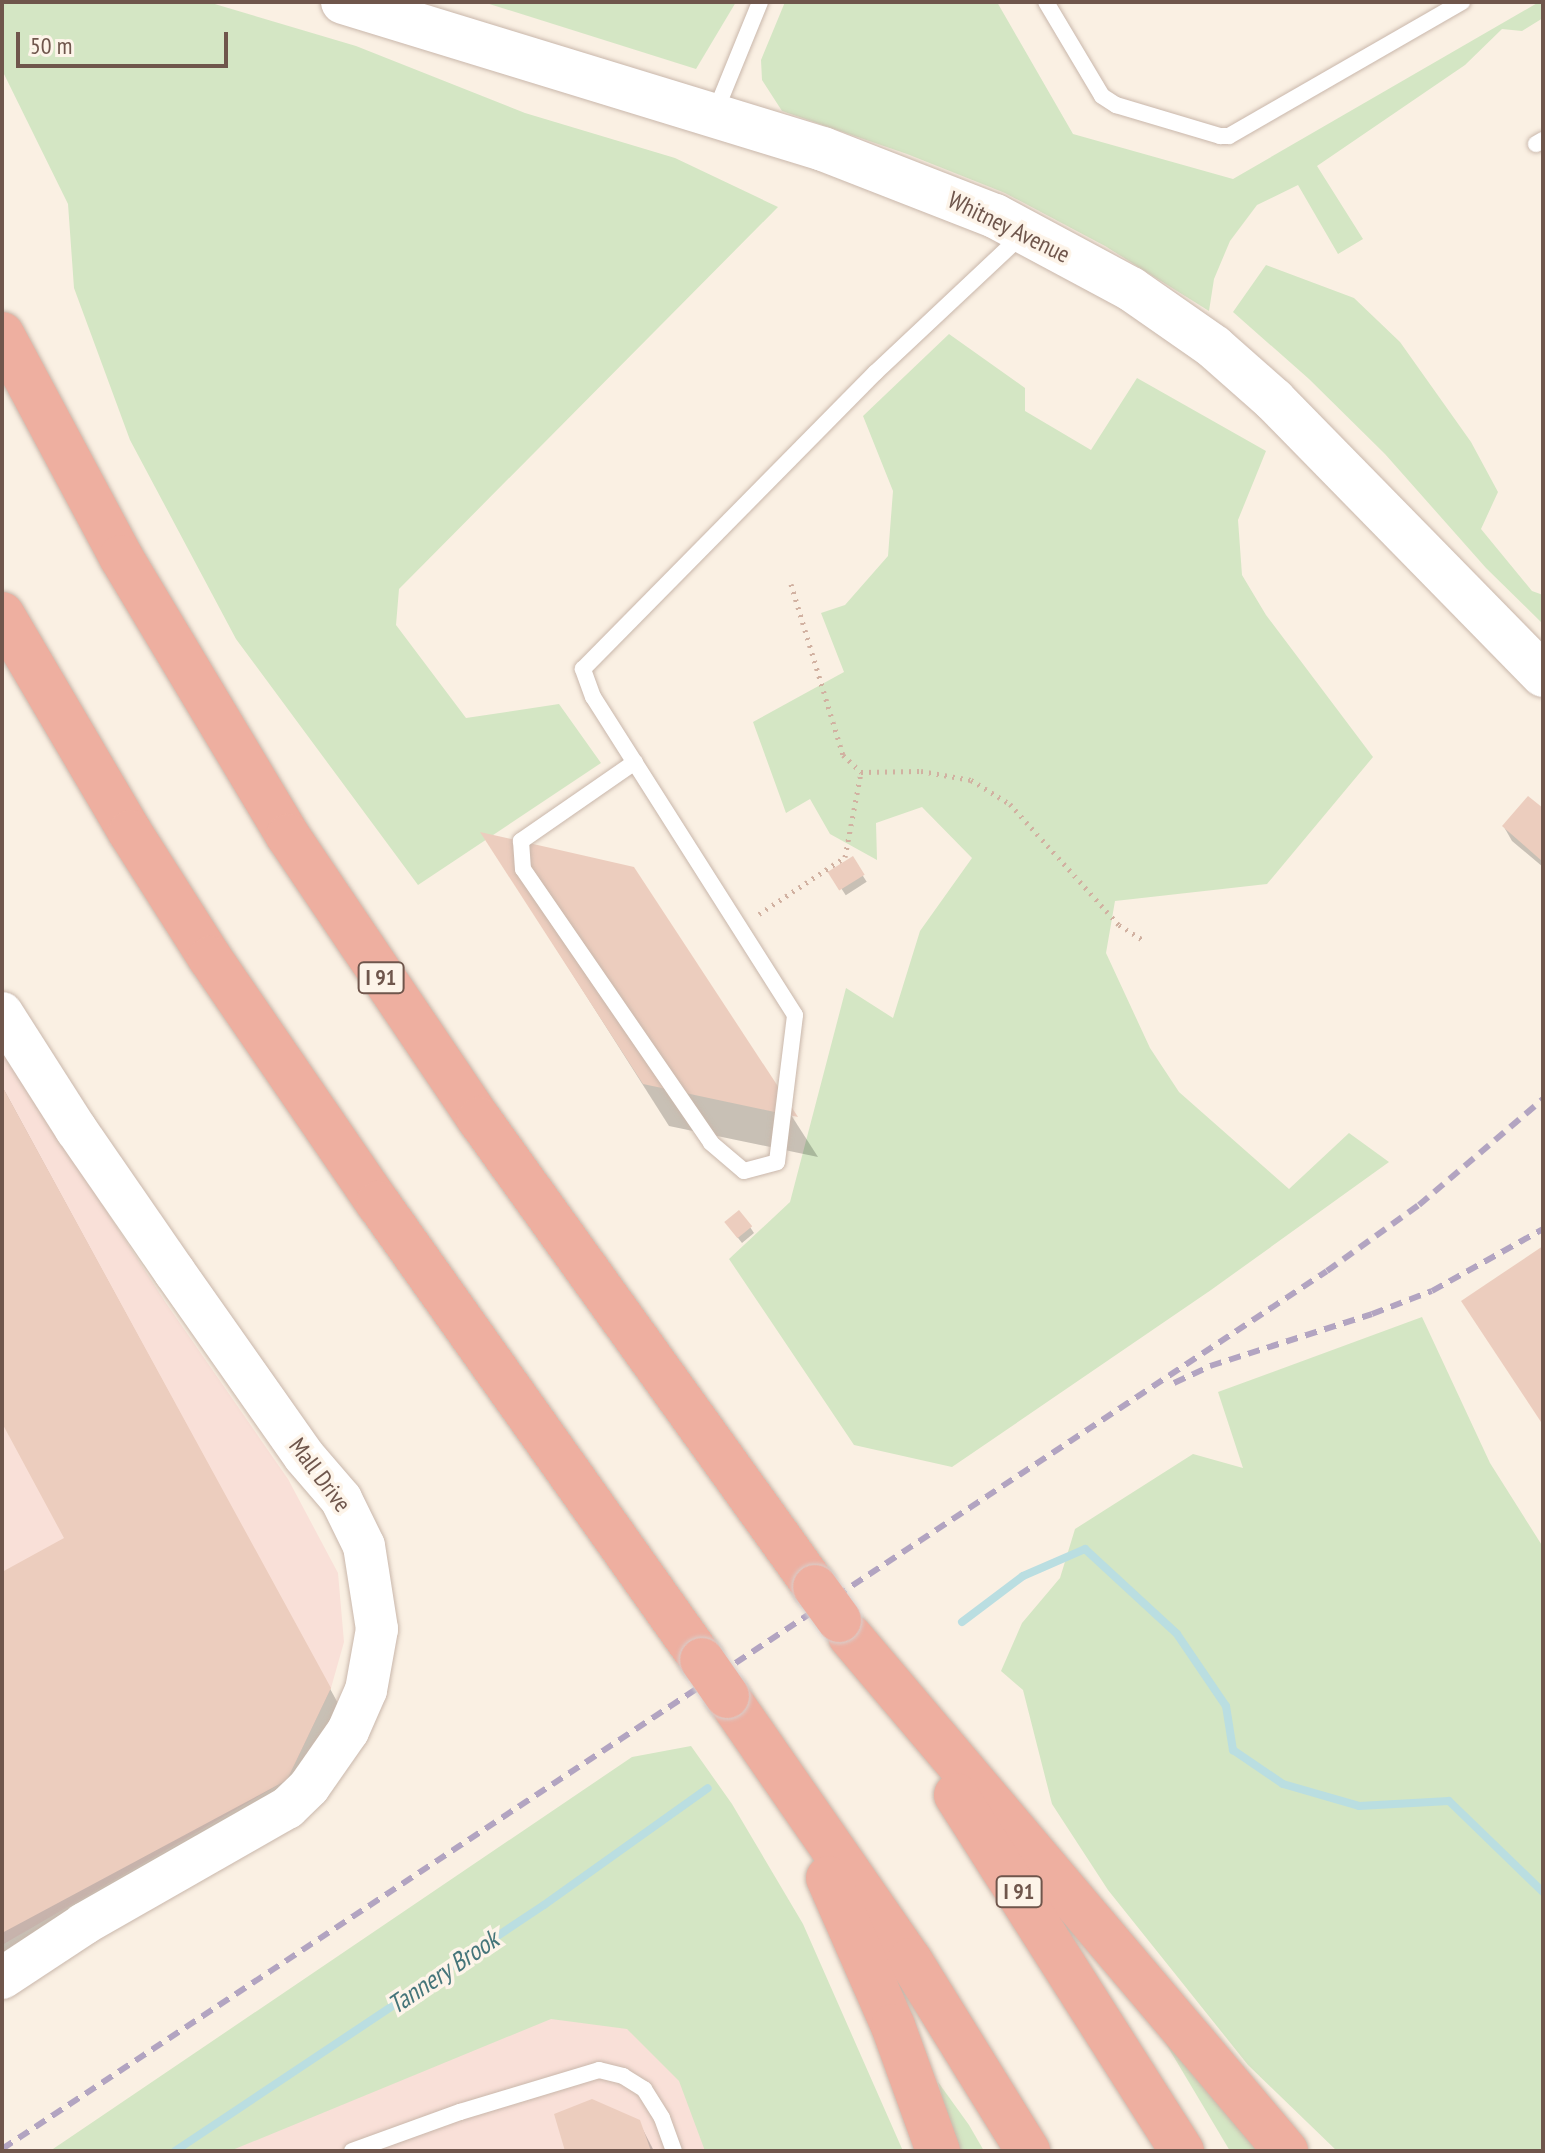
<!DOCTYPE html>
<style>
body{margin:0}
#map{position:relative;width:1545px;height:2153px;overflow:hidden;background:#faf0e3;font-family:"PT Sans Narrow",sans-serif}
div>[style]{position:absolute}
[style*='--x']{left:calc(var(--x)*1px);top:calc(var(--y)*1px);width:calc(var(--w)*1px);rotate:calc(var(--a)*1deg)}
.commercial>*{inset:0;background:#f9e0d8}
.green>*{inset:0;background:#d4e6c4}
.shadow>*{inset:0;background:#0003;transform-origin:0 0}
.stream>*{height:8px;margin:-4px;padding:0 4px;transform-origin:4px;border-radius:4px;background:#badee1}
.building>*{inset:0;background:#eccdbe;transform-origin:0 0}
.path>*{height:5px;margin-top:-2.5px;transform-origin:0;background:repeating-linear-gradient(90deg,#d1b1a1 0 2px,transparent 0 8px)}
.roads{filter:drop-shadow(0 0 2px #c9b7ab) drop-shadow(0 0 2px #c9b7ab)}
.service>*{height:16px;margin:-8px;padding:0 8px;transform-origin:8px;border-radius:8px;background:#fff}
.tertiary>*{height:42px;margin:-21px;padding:0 21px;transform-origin:21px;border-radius:21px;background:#fff}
.secondary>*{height:44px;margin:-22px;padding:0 22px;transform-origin:22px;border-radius:22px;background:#fff}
.motorway>*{height:44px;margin:-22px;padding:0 22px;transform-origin:22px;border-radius:22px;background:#eeafa0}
.rail>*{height:6px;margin-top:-3px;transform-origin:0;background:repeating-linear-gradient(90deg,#b2a4c1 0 12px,transparent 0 20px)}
.bridges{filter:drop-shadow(0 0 2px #d7d0cd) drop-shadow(0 0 2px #d7d0cd)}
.motorway-bridge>*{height:44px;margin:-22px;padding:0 22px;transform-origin:22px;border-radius:22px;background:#eeafa0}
span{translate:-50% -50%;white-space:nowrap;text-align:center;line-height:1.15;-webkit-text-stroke:7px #fdf4e9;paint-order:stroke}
.shield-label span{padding:2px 6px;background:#fdf4e9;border:2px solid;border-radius:6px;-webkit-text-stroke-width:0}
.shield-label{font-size:22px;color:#6f564c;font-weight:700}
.street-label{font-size:24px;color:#6f564c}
.water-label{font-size:26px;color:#45757a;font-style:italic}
.frame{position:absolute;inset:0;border:4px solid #6f564c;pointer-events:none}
.scale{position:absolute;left:16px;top:32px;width:212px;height:36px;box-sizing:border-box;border:4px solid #6f564c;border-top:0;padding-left:10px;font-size:24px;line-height:28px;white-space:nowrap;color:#6f564c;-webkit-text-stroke:6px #fdf4e9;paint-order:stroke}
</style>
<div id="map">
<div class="commercial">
<div style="clip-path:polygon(2px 1050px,166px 1303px,288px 1479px,338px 1573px,344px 1642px,331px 1688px,287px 1780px,2px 1945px)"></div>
<div style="clip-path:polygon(662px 1970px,726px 2151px,198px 2151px)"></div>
</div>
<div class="green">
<div style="clip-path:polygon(2px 2px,208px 2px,356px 46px,525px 113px,675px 158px,778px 207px,399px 589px,396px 625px,466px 718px,559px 704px,601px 763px,418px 885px,236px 639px,130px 440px,74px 288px,68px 204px,2px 70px)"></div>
<div style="clip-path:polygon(483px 2px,736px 2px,696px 69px)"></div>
<div style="clip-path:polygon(785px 2px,997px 2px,1073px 134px,1233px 179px,1539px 2px,1543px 2px,1543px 18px,1522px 31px,1502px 29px,1465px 65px,1317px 166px,1363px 239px,1338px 254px,1298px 185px,1257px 205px,1230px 241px,1214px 279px,1209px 311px,1105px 246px,1005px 193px,907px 154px,782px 111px,762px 80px,761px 60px)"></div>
<div style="clip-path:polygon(1266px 265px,1354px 298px,1400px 342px,1471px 442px,1498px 492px,1481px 529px,1532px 591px,1543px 595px,1543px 624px,1486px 568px,1385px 454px,1309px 379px,1233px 312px)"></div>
<div style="clip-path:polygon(949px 334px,1025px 388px,1025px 411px,1091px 450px,1137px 378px,1266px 451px,1238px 520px,1242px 575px,1266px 615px,1373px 757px,1267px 884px,1115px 901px,1106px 953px,1150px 1048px,1179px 1092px,1289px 1189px,1349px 1133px,1389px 1162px,1211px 1290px,952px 1467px,854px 1445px,729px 1259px,790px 1202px,846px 988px,893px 1018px,920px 931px,972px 858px,922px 807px,876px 823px,877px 860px,830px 834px,810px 799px,786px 813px,753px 722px,844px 672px,821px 613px,845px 605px,888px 556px,893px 491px,863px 416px)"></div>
<div style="clip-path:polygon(1422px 1317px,1490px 1463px,1543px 1547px,1543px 2151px,1337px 2151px,1248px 2065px,1108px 1890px,1052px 1804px,1023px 1690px,1001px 1671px,1022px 1623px,1060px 1578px,1075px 1529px,1193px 1454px,1243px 1468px,1218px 1392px)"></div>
<div style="clip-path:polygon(691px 1746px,732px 1804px,803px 1924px,903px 2151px,705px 2151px,679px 2081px,627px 2029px,551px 2019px,230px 2151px,50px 2151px,632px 1757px)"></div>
<div style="clip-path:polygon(1153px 2022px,1270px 2151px,1230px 2151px)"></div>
<div style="clip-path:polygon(938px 2082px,969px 2125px,984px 2151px,956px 2151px)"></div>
</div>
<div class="shadow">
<div style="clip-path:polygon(1543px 811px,1543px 867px,1512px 841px,1504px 827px)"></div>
<div style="clip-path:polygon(484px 835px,633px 869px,818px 1157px,669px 1126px)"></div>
<div style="left:852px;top:859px;width:27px;height:25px;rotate:57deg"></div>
<div style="clip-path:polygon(2px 1086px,346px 1718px,303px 1809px,2px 1969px,2px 1574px,67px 1539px,2px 1419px)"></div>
<div style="clip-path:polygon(750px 1227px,754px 1233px,742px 1243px,731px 1229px)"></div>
<div style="clip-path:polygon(639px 2122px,654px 2151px,567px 2151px)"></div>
</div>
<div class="stream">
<div style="--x:962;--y:1622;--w:76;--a:-37"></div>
<div style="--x:1023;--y:1576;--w:68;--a:-23.5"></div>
<div style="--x:1085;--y:1549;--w:125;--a:42.7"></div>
<div style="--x:1177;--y:1634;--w:87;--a:55.8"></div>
<div style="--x:1226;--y:1706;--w:45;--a:81"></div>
<div style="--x:1233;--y:1750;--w:60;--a:34.2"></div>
<div style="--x:1283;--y:1784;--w:79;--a:16.1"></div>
<div style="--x:1359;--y:1806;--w:90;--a:-3.2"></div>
<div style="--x:1449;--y:1801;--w:131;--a:44.1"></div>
<div style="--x:175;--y:2151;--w:443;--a:-33.7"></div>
<div style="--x:544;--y:1905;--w:201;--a:-35.5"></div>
</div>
<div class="building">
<div style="clip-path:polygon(1528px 796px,1543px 808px,1543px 862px,1502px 826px)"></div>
<div style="clip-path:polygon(480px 832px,634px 867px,798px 1117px,643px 1084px)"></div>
<div style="left:853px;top:856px;width:22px;height:30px;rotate:58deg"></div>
<div style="clip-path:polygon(2px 1086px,331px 1688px,287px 1780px,2px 1933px,2px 1572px,64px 1538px,2px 1423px)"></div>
<div style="left:739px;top:1210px;width:21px;height:19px;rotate:51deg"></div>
<div style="clip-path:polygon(1543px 1246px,1543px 1425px,1461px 1301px)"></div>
<div style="clip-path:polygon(592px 2099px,640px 2120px,651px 2151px,565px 2151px,554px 2114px)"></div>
</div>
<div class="path">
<div style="--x:791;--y:584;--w:179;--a:73.1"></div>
<div style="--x:843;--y:755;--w:25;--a:43"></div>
<div style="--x:861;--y:772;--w:60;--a:-1"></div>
<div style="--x:921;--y:771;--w:51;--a:10.2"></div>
<div style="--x:971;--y:780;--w:46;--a:31.6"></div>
<div style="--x:1010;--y:804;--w:163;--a:48"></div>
<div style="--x:1119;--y:925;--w:31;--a:32"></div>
<div style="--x:759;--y:914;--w:103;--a:-33.5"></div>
<div style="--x:845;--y:857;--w:86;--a:-79.3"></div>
</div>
<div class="roads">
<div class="service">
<div style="--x:1046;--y:2;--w:109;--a:59.2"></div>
<div style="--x:1102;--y:96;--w:17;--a:33"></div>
<div style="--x:1116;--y:105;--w:109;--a:16.6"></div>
<div style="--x:1220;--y:136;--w:9;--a:0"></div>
<div style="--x:1229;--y:136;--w:269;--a:-29.9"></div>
<div style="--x:714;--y:115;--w:122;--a:-67.8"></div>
<div style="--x:1536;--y:144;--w:8;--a:-30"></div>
<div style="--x:635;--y:762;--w:139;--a:145.3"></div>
<div style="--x:521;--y:841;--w:28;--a:86"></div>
<div style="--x:523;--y:869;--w:332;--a:55.5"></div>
<div style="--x:711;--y:1143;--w:43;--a:40.3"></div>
<div style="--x:744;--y:1171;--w:34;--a:-15"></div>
<div style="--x:777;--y:1162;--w:148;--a:-83"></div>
<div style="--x:795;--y:1015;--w:377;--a:-122.4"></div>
<div style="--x:593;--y:697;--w:30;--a:-110"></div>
<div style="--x:583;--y:669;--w:416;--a:-45.4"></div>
<div style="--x:875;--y:373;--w:204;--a:-43.2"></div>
<div style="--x:352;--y:2151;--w:115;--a:-19.9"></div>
<div style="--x:460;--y:2112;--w:145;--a:-16.8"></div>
<div style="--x:599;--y:2070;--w:25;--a:14"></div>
<div style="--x:623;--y:2076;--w:25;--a:32"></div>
<div style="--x:644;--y:2089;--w:34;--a:58"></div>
<div style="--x:662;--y:2118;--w:35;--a:70"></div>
</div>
<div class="tertiary">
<div style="--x:2;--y:1013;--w:138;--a:57.5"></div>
<div style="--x:76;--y:1129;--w:173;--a:55.4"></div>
<div style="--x:174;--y:1271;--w:226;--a:54.9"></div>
<div style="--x:304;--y:1456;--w:57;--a:49.3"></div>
<div style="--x:341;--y:1499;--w:52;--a:63.9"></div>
<div style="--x:364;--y:1546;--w:84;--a:81.1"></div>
<div style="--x:377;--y:1629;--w:62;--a:100.2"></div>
<div style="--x:366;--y:1690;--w:45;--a:113.7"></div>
<div style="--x:348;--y:1731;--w:68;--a:124.9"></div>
<div style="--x:309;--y:1787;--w:30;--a:136"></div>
<div style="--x:287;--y:1808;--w:234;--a:150.3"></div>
<div style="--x:84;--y:1924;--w:98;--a:146.6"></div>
</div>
<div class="secondary">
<div style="--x:343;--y:2;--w:502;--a:17.03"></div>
<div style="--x:823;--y:149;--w:185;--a:21.3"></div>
<div style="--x:995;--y:216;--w:154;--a:28.2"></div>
<div style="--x:1131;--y:289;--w:101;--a:34.9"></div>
<div style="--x:1214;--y:347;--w:80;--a:41.5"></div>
<div style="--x:1274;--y:400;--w:385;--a:45.6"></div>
</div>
<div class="motorway">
<div style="--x:2;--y:334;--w:253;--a:61.9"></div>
<div style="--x:121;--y:557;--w:325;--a:59.1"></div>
<div style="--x:288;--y:836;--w:341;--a:56"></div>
<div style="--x:479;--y:1119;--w:576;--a:54.32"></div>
<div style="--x:2;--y:614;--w:253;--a:59.6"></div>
<div style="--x:130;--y:832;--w:149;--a:57.6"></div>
<div style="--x:210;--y:958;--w:297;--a:55.6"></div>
<div style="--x:378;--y:1203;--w:560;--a:54.66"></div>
<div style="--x:850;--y:1636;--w:675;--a:49.75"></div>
<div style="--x:727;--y:1696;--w:321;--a:55.3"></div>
<div style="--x:910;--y:1960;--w:225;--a:58.3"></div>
<div style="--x:956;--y:1795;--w:422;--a:57.6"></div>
<div style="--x:828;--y:1878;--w:162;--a:66.3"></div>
<div style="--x:893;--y:2026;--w:133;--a:70.2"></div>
</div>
</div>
<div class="rail">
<div style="--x:1174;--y:1383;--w:40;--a:-25"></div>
<div style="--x:1210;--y:1366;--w:170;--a:-17.8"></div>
<div style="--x:1372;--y:1314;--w:64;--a:-21"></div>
<div style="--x:1432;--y:1291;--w:127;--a:-29.2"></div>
<div style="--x:2;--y:2149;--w:1589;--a:-33.53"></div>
<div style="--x:1327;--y:1271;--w:113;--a:-35.7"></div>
<div style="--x:1419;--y:1205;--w:163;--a:-40.5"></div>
</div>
<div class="bridges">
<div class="motorway-bridge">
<div style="--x:815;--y:1587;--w:41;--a:54"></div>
<div style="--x:702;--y:1660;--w:44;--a:55.2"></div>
</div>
</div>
<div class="shield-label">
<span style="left:381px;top:978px">I 91</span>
<span style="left:1019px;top:1892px">I 91</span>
</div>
<div class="street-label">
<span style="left:1009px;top:227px;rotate:26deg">Whitney Avenue</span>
<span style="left:320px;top:1475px;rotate:53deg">Mall Drive</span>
</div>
<div class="water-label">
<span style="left:443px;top:1972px;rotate:-34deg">Tannery Brook</span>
</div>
<div class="frame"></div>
<div class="scale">50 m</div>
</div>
